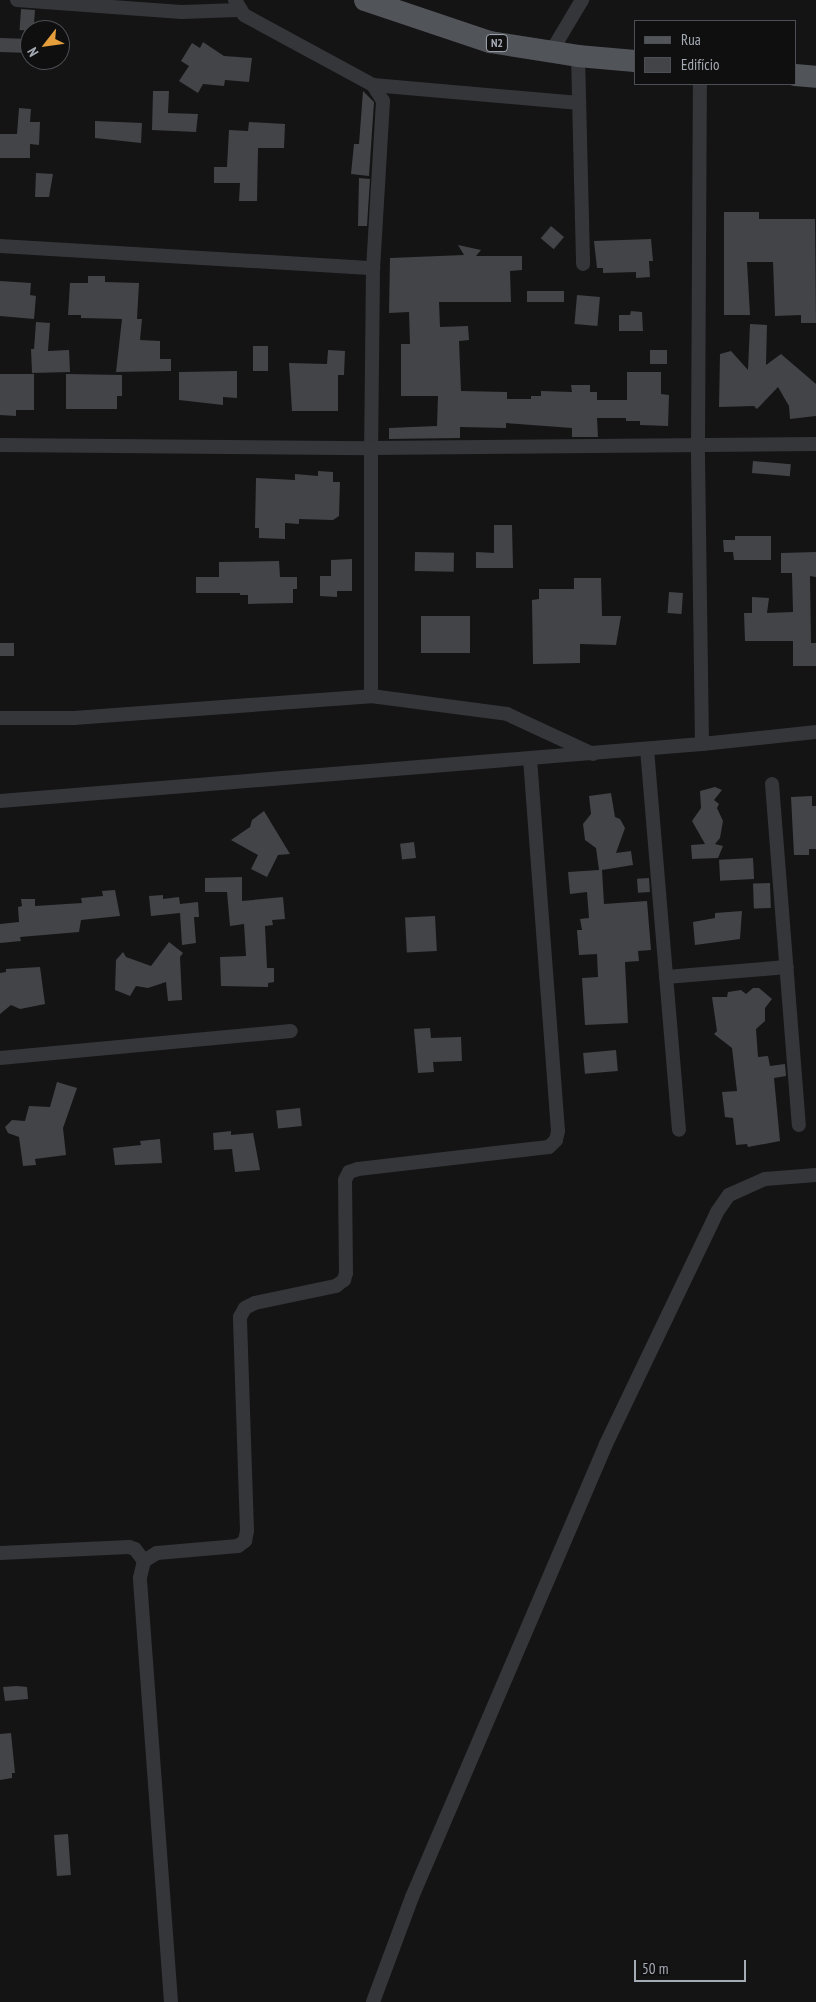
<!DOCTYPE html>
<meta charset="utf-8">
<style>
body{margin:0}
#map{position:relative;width:816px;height:2002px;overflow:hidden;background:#141415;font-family:"PT Sans Narrow",sans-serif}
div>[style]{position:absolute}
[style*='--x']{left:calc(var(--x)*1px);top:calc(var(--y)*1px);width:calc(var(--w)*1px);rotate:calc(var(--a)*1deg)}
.building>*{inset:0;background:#434448;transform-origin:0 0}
.minor>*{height:14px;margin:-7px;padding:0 7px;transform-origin:7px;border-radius:7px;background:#35363a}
.primary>*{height:22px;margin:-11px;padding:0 11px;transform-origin:11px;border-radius:11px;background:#515459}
span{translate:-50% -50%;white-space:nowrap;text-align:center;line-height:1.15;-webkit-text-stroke:5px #0f0f10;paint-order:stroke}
.shield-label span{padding:1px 4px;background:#0f0f10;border:1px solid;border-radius:4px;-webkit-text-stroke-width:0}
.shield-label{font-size:12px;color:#a6acb5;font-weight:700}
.legend{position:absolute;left:634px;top:20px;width:162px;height:65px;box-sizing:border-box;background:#0f0f10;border:1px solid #4b4e52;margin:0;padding:6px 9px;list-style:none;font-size:15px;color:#a6acb5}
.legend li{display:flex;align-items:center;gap:10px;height:25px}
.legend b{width:25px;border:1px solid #4b4e52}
.north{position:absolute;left:20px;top:20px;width:50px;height:50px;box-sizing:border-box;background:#0f0f10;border:1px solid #4b4e52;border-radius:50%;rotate:240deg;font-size:14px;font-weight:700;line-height:20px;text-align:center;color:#a6acb5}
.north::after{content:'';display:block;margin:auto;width:18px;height:22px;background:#e59e3c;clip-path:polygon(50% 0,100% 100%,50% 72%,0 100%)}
.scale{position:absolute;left:634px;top:1960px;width:112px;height:22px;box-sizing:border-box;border:2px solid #a6acb5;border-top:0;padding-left:6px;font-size:15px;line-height:18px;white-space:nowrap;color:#a6acb5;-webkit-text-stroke:4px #0f0f10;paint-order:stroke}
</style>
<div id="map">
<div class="building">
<div style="left:21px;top:9px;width:14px;height:21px;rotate:4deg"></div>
<div style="left:0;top:38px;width:30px;height:14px;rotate:2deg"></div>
<div style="clip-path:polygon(203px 42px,224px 56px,252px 58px,249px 82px,225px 80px,224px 86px,203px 84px,198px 93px,179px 81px,189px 66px,181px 61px,192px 43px,200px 48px)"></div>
<div style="clip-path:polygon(153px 91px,169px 91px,168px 113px,198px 114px,196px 132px,152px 130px)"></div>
<div style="clip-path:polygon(363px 91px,374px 102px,369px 176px,351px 174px,354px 144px,359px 144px)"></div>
<div style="clip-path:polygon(19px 108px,31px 109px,30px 122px,40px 122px,39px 145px,30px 144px,30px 158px,0 158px,0 134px,17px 134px)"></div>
<div style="clip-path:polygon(95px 121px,142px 123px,141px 143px,95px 138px)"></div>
<div style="clip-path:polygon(249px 122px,285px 124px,284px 148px,258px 148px,257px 201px,239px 201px,240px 183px,214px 183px,214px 167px,227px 167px,229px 130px,248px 131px)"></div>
<div style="clip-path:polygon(36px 173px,53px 174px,49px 197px,35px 197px)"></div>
<div style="clip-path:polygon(359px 178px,370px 179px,367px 226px,358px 226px)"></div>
<div style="clip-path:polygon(724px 212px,759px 212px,759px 219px,815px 219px,816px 323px,801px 323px,801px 315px,775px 316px,773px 262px,747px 262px,750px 315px,724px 315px)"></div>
<div style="left:551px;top:226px;width:17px;height:16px;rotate:40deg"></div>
<div style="clip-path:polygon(651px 239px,653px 261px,649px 261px,650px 277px,636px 278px,636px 272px,603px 273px,603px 268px,597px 268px,594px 241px)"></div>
<div style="clip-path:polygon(458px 245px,481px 250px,476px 256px,522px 256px,522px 270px,510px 271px,511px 302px,439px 302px,440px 327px,468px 326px,469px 340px,459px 341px,461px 391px,507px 392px,507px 399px,531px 399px,531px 396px,541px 396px,541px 391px,572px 392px,571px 385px,590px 385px,590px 392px,597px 392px,597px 400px,627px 400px,627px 372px,661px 372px,661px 394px,669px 395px,668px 426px,640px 425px,640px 421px,626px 421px,626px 418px,597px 418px,598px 437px,572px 437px,572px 428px,506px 423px,506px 428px,460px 427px,460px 438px,389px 439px,389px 428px,437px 426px,438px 396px,401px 396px,401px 344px,410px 344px,409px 312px,389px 313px,390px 258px,464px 255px)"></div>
<div style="clip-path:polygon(88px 276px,105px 276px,105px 282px,139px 283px,137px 319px,142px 319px,140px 340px,160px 341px,160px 359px,171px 359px,171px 371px,116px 372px,122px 319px,81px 318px,81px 315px,68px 315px,70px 283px,88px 283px)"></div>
<div style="clip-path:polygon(0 281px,31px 283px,30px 295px,36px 296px,34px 319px,0 316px)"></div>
<div style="left:527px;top:291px;width:37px;height:11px"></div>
<div style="left:577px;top:295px;width:23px;height:29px;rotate:5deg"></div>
<div style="clip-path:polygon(631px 311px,642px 312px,643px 331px,619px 331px,619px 315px,630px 315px)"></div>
<div style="clip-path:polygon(36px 322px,50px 323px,48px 351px,69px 350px,70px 372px,32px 373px,31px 349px,34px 349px)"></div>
<div style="clip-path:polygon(750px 324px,767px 325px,766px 365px,781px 354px,816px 384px,816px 416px,790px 419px,789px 406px,778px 387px,757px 409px,754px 406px,719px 407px,720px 354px,731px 351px,748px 370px)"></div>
<div style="left:253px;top:346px;width:15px;height:25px"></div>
<div style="clip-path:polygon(328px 350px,345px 351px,344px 375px,338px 375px,338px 411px,292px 411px,289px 363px,327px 364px)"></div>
<div style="left:667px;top:350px;width:14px;height:17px;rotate:90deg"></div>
<div style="clip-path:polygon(237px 371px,237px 398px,223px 397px,223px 405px,179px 400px,179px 372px)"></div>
<div style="clip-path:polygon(0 374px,34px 374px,34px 410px,16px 410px,16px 416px,0 415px)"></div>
<div style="clip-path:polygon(66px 374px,122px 375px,122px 396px,117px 396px,117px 409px,66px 409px)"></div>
<div style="left:753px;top:461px;width:38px;height:12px;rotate:5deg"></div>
<div style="clip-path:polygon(318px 471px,333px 472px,333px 482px,340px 482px,339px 516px,333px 520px,299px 519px,299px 524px,285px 523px,285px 539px,259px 538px,259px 528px,255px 528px,256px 478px,295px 480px,295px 474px,318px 476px)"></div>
<div style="clip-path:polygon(494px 525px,512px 525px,513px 568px,476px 568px,476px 552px,494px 553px)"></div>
<div style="clip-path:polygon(735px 536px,771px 536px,771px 560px,734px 560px,733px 552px,724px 552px,723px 540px,735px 540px)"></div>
<div style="left:415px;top:552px;width:39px;height:19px;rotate:1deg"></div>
<div style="clip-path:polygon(816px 552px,816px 577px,810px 576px,811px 643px,816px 643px,816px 666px,793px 666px,793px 641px,745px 641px,744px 613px,752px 613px,752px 597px,769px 598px,767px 613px,793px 612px,792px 573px,781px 573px,781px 553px)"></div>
<div style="clip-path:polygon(352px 559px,352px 591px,337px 591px,337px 597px,320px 596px,320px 576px,331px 576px,331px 560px)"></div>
<div style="clip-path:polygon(279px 561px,280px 577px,297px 577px,297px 589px,293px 589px,293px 603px,248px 604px,248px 595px,240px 595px,240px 593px,196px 593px,196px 577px,219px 577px,219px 562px)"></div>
<div style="clip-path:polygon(574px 578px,601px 578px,602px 616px,621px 616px,616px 645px,580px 644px,580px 663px,533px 664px,532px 600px,539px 599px,539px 589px,574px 589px)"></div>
<div style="left:669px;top:592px;width:14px;height:21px;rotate:4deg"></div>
<div style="left:470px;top:616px;width:37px;height:49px;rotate:90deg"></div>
<div style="left:0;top:643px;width:14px;height:13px"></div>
<div style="clip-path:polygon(715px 787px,722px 790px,714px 800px,719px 804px,717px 808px,723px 821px,720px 838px,715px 844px,723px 846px,718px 858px,692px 859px,691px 845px,705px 844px,692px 821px,701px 808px,700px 791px)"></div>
<div style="clip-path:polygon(611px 793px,615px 817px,620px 819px,625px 828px,616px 853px,631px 851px,633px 865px,602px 870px,604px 904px,647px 901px,651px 950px,638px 951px,639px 961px,625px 962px,628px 1023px,585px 1025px,582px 978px,598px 977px,597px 954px,579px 955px,577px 930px,582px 930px,580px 919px,589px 918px,587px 892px,570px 894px,568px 872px,599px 870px,596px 848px,585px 840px,583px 824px,591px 814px,589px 796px)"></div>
<div style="clip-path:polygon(812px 796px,812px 806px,816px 806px,816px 849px,809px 849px,809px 855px,794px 855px,791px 797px)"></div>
<div style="clip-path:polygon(264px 811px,290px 854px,278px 855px,267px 877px,251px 869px,258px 855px,231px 840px,250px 827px,252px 820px)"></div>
<div style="left:414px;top:842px;width:16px;height:14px;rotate:83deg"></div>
<div style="left:753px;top:858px;width:21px;height:34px;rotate:87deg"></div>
<div style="clip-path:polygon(242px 877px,242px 901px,283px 897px,285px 919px,272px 920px,273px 925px,265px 926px,267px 968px,274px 968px,274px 982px,268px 983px,268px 987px,221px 986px,220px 957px,246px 956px,244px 924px,230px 926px,227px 892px,205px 892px,205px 878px)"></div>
<div style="left:649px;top:878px;width:14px;height:12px;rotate:86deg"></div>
<div style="left:770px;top:883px;width:25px;height:17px;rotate:88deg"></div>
<div style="clip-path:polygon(115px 890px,120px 916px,81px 920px,79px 932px,20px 937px,21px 941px,0 943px,0 924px,19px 922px,18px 907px,22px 906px,21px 899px,35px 899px,35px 906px,82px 903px,81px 898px,103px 896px,102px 891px)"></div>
<div style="clip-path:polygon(163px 895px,163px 899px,179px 897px,180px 904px,198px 902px,199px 917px,194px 917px,196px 943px,182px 945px,180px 913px,151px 916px,149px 896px)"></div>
<div style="clip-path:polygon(742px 911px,740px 939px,695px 945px,693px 922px,715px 918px,715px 913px)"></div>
<div style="left:435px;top:916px;width:35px;height:30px;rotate:87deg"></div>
<div style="clip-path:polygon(169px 942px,183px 953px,180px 957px,182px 1000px,168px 1001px,166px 982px,148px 988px,136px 986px,130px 996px,115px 990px,116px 960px,123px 952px,126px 957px,151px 966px)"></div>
<div style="clip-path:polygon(40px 967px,45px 1004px,20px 1009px,11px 1005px,0 1014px,0 973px,6px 972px,6px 969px)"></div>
<div style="clip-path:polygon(753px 988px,759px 988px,772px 999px,765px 1008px,765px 1021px,756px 1029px,758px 1057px,768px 1056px,770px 1066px,785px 1064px,786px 1076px,774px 1078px,780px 1141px,748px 1147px,747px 1144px,736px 1145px,733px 1118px,725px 1117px,722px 1092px,737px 1091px,732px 1048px,714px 1034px,717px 1031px,712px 997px,727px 997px,728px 992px,741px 990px,746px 994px)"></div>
<div style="clip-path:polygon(430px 1028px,431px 1038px,461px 1037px,462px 1061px,433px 1062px,434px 1072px,418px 1073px,414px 1029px)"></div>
<div style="left:616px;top:1050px;width:21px;height:33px;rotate:85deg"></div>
<div style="clip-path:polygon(57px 1082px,77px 1088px,63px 1128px,66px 1155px,35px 1159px,36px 1165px,23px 1166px,19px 1137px,8px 1133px,5px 1127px,12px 1120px,25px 1121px,29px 1106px,50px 1107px)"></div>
<div style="left:300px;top:1108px;width:18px;height:24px;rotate:84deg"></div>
<div style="clip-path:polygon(231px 1131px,231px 1135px,253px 1133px,260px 1170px,235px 1172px,232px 1149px,214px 1150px,213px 1133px)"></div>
<div style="clip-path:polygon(160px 1139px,162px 1163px,115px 1165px,113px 1148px,141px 1145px,140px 1141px)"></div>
<div style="clip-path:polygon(17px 1686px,27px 1687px,28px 1699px,5px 1701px,3px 1687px)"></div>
<div style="clip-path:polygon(11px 1733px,15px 1773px,12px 1773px,12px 1778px,0 1780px,0 1734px)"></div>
<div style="left:68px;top:1834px;width:41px;height:14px;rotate:86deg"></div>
</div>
<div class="minor">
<div style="--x:17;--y:0;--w:165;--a:4.2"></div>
<div style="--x:182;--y:12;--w:56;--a:-2"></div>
<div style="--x:235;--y:0;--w:17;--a:59"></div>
<div style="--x:244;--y:15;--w:147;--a:28.5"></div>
<div style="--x:373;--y:85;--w:19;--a:58"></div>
<div style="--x:383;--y:101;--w:167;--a:93.4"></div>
<div style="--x:373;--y:268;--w:180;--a:90.6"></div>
<div style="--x:371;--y:448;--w:445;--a:-0.5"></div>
<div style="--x:551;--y:52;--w:61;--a:-59.2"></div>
<div style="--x:578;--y:56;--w:208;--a:88.6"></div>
<div style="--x:373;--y:85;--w:207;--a:5"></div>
<div style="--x:0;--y:246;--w:374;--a:3.4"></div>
<div style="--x:0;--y:445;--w:371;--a:0.5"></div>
<div style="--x:371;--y:448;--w:248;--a:90"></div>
<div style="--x:0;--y:718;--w:74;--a:0"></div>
<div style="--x:74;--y:718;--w:298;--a:-4.2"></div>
<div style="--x:371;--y:696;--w:137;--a:7.5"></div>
<div style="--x:507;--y:714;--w:95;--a:24.9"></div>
<div style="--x:702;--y:744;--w:115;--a:-6"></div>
<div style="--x:647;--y:749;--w:382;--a:85.2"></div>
<div style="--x:772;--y:784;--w:342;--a:85.5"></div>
<div style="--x:0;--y:801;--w:704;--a:-4.64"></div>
<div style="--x:702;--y:744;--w:299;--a:-90.8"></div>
<div style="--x:698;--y:445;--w:361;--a:-89.7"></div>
<div style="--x:666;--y:977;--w:121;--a:-4.7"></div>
<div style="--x:0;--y:1058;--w:292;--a:-5.3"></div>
<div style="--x:0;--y:1553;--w:129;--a:-2.7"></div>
<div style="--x:129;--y:1547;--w:6;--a:18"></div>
<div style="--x:135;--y:1549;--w:15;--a:53"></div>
<div style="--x:171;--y:2002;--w:425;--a:-94.2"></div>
<div style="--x:140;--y:1578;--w:17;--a:-77"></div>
<div style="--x:144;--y:1561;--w:15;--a:-32"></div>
<div style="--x:157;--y:1553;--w:81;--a:-4.9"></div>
<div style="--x:238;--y:1546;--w:9;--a:-36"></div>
<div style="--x:245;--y:1541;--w:10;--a:-79"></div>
<div style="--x:247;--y:1531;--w:214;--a:-91.9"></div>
<div style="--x:240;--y:1317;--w:10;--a:-61"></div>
<div style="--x:245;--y:1308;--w:11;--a:-27"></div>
<div style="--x:255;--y:1303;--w:83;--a:-11.9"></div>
<div style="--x:336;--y:1286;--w:10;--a:-37"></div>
<div style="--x:344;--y:1280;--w:7;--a:-74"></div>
<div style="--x:346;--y:1273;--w:93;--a:-90.6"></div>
<div style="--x:345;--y:1180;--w:9;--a:-63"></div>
<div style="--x:349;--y:1172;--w:9;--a:-18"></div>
<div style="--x:358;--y:1169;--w:192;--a:-6.6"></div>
<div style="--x:549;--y:1147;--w:10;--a:-45"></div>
<div style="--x:556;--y:1140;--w:9;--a:-77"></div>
<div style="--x:558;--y:1131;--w:372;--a:-94.3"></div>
<div style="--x:373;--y:2002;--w:112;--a:-69.6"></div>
<div style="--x:412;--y:1897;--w:493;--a:-66.8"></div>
<div style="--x:606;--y:1444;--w:257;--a:-64.4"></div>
<div style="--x:717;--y:1212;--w:21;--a:-55"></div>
<div style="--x:729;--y:1195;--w:39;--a:-24"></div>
<div style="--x:765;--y:1179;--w:51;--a:-4.5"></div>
</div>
<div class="primary">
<div style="--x:365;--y:0;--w:132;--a:18.6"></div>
<div style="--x:490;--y:42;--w:89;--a:9"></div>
<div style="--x:578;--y:56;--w:57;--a:5"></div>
<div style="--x:795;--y:75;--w:21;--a:5"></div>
</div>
<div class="shield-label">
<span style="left:497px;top:43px">N2</span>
</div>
<ul class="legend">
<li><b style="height:6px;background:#515459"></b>Rua</li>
<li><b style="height:14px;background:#434448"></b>Edifício</li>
</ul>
<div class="north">N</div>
<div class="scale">50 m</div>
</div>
